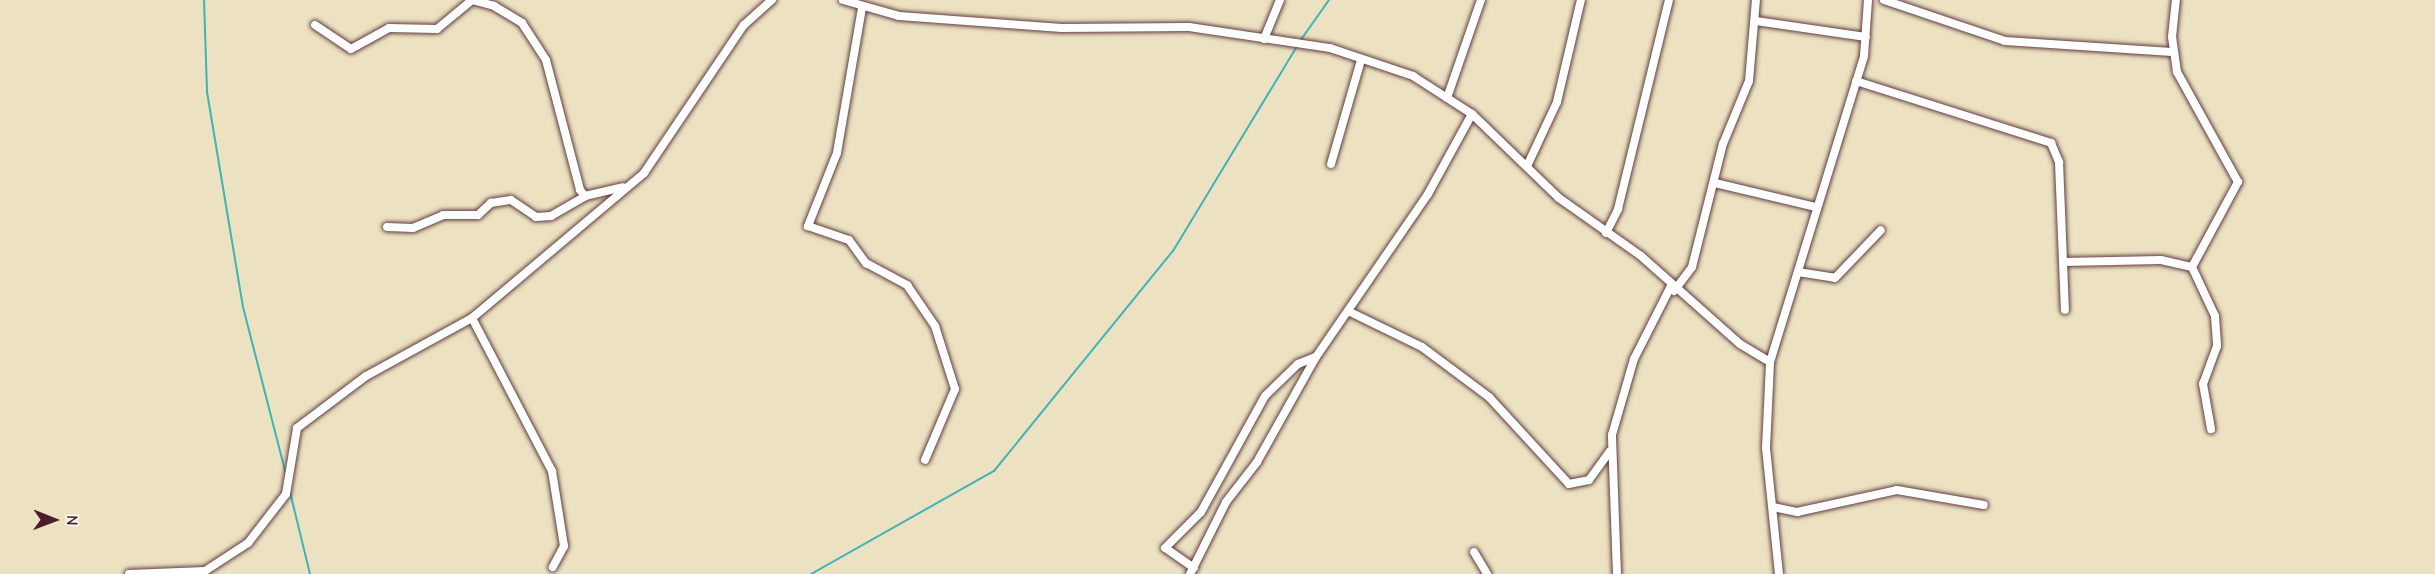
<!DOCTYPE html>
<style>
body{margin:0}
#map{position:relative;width:2435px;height:574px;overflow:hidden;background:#ece2c1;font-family:"Comic Neue",sans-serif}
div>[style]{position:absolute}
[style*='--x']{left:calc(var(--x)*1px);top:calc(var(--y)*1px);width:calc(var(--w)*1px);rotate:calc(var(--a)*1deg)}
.stream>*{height:2px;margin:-1px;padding:0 1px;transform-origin:1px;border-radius:1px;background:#41b2b8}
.roads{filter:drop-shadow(0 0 2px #623c42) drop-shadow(0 0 2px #623c42)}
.minor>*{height:8px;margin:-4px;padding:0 4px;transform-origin:4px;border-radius:4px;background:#fff}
span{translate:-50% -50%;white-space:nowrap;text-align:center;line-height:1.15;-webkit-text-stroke:4.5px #fbf7ec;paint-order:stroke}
.north{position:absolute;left:24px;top:490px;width:60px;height:60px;-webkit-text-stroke:4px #fbf7ec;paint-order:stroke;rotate:91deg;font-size:16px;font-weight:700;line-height:24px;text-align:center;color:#4a1f2b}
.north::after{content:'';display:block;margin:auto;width:21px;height:27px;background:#4a1f2b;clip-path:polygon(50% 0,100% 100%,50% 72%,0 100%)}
</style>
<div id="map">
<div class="stream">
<div style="--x:204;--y:0;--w:92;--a:88.1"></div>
<div style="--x:207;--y:92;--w:218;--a:80.5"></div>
<div style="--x:243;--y:307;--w:173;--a:75.6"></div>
<div style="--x:1300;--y:41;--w:50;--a:-54.7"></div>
<div style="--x:290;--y:492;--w:84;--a:76.3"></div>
<div style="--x:811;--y:574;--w:210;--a:-29.4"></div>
<div style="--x:994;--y:471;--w:284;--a:-50.9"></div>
<div style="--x:1173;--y:251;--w:240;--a:-58.8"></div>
</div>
<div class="roads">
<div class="minor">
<div style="--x:843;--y:0;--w:58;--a:15.9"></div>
<div style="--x:899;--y:16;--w:163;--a:4.2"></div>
<div style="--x:1062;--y:28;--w:127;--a:-0.5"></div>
<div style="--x:1189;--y:27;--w:143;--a:8.5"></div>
<div style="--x:1330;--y:48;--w:88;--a:18.6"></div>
<div style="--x:1413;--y:76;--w:70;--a:32.8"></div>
<div style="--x:1472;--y:114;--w:121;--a:44"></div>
<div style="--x:1559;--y:198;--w:100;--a:35.3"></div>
<div style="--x:1641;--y:256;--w:132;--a:41.6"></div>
<div style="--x:1740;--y:344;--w:35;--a:31"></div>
<div style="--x:1884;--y:0;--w:128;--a:18.7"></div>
<div style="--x:2005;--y:41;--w:167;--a:3.8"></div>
<div style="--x:862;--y:8;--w:147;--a:99.8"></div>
<div style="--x:837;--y:153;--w:79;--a:111.7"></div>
<div style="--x:808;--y:226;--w:43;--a:18.9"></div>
<div style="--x:849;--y:240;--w:29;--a:54"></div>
<div style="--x:866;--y:263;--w:47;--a:28.2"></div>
<div style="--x:907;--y:285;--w:50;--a:55.7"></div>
<div style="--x:935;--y:326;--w:66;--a:72.4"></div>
<div style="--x:955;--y:389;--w:77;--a:112.9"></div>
<div style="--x:1756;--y:21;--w:111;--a:8.3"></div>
<div style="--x:315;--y:25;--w:43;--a:33.7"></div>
<div style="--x:351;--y:49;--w:43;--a:-28.9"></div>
<div style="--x:389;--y:28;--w:48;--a:1.2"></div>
<div style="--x:437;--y:29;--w:45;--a:-39.6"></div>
<div style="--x:472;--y:0;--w:23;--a:15"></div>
<div style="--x:494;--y:6;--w:33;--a:31"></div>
<div style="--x:522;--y:23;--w:44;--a:57"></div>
<div style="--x:546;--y:60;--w:134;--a:75.3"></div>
<div style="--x:580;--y:190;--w:8;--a:50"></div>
<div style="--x:585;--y:196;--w:39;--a:-13"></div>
<div style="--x:1264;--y:39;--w:42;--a:-67.7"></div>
<div style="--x:1856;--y:81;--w:205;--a:17.6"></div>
<div style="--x:2051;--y:143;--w:21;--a:67"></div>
<div style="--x:2059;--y:162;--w:148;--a:87.7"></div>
<div style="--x:1447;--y:98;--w:104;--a:-70.9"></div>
<div style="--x:1331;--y:164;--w:108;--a:-73.9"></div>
<div style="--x:1528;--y:164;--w:68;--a:-64.9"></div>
<div style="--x:1557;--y:102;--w:105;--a:-76.8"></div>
<div style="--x:1715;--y:183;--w:104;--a:13.4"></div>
<div style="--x:387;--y:227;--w:26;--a:2"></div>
<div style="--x:413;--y:228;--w:33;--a:-23"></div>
<div style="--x:443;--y:215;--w:35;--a:0"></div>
<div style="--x:478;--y:215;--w:18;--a:-43"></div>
<div style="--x:491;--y:203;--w:20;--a:-9"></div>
<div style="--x:511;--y:200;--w:30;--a:34"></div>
<div style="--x:536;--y:217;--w:15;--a:-4"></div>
<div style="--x:551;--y:216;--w:39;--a:-30"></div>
<div style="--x:1606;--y:233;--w:27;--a:-63"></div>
<div style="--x:1618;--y:209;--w:215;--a:-76.3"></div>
<div style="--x:2063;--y:262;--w:98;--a:-1.2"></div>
<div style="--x:2161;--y:260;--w:32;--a:13"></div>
<div style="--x:2192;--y:267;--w:97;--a:-61.6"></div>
<div style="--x:2238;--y:182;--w:126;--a:-119"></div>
<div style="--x:2177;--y:72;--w:35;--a:-98"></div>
<div style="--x:2172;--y:37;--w:37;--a:-84"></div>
<div style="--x:2192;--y:267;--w:54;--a:64.9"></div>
<div style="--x:2215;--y:316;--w:30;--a:86"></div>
<div style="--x:2217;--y:346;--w:40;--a:110.2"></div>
<div style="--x:2203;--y:384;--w:46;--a:79.9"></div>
<div style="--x:1798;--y:272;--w:37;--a:9"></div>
<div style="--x:1835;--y:278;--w:66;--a:-46.2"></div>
<div style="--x:1674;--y:291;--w:30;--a:-53"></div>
<div style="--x:1692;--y:267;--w:127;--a:-75.9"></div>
<div style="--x:1723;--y:144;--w:68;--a:-67.6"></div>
<div style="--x:1749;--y:81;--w:81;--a:-85.1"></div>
<div style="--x:1348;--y:311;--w:82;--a:25.9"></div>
<div style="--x:1422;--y:347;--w:84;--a:36.7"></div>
<div style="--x:1489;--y:397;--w:118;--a:47.4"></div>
<div style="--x:1569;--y:484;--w:20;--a:-11"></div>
<div style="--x:1589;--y:480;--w:36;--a:-54"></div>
<div style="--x:472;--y:318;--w:173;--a:62.4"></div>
<div style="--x:552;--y:471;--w:76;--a:80.9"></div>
<div style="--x:564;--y:546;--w:24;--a:118"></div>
<div style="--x:1773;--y:507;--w:25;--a:12"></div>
<div style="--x:1797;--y:512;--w:102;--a:-12.4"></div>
<div style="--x:1897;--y:490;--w:88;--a:9.8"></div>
<div style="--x:1474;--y:552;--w:26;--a:59"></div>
<div style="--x:1194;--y:568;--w:35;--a:-145"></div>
<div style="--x:1165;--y:548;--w:51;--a:-45"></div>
<div style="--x:1201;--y:512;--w:132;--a:-61.1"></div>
<div style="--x:1265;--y:396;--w:46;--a:-44.1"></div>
<div style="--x:1298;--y:364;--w:18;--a:-22"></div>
<div style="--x:129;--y:574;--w:76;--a:-2.3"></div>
<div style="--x:205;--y:571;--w:51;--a:-33.1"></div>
<div style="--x:248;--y:543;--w:62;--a:-52.2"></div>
<div style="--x:286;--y:494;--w:67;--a:-80.5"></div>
<div style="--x:297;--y:428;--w:86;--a:-37"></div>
<div style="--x:366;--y:376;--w:121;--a:-28.7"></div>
<div style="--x:472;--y:318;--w:225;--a:-40.1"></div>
<div style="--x:644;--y:173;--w:179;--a:-56"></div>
<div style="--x:744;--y:25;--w:38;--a:-42"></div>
<div style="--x:1190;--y:574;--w:80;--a:-63.4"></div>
<div style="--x:1226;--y:502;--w:51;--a:-52.2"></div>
<div style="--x:1257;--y:462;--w:120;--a:-60.7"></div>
<div style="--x:1316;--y:357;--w:198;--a:-55.5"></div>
<div style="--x:1428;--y:194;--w:91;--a:-61.2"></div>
<div style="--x:1617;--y:574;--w:139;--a:-92.1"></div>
<div style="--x:1612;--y:435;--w:79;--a:-73.9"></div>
<div style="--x:1634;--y:359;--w:82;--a:-63.1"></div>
<div style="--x:1779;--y:574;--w:127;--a:-95.9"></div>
<div style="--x:1766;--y:448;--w:86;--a:-87.3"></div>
<div style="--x:1770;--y:362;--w:320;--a:-72.9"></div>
<div style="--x:1864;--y:56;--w:56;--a:-85.9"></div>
</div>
</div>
<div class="north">N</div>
</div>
